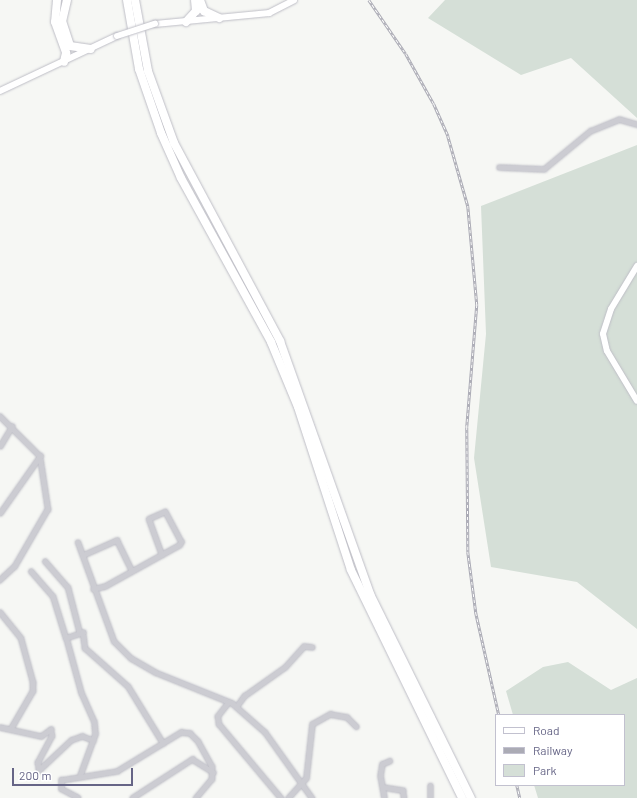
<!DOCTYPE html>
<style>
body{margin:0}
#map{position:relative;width:637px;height:798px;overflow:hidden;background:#f6f7f4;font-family:Barlow,sans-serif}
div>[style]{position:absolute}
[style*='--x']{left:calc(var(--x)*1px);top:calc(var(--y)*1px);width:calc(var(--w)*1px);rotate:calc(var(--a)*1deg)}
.green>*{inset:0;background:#d5dfd7}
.roads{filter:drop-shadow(0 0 1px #bebec6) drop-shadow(0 0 1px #bebec6)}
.street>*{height:4.5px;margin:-2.25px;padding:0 2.25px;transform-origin:2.25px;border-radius:2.25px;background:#ccccd2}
.secondary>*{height:6px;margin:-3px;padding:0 3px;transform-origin:3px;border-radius:3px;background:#fff}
.highway>*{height:8px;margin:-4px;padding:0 4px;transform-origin:4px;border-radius:4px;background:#fff}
.rail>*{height:2.5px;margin-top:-1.25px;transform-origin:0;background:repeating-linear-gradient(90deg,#fff 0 3px,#ababb5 0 6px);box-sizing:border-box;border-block:1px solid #ababb5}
.bridges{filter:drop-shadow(0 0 1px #bebec6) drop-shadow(0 0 1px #bebec6)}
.secondary-bridge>*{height:6px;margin:-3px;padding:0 3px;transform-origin:3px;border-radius:3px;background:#fff}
span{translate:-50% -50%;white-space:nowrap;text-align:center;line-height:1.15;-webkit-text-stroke:4px #fff;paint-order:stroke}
.legend{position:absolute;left:495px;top:714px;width:130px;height:72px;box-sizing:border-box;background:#fff;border:1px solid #c2c1cf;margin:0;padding:5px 7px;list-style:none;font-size:12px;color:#666586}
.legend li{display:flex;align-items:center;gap:8px;height:20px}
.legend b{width:20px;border:1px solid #c2c1cf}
.scale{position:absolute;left:12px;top:768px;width:121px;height:18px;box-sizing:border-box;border:2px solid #666586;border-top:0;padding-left:5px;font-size:12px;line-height:14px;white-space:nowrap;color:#666586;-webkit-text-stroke:3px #fff;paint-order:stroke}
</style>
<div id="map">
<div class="green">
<div style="clip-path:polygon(445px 0,637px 0,637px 118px,571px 58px,521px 75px,428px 18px)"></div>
<div style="clip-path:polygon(637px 145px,637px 629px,577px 582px,491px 567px,474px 458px,486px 334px,481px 206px)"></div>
<div style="clip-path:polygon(568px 662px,611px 690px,637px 678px,637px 798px,538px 798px,534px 785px,624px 785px,624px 715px,513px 715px,506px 691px,543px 667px)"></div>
</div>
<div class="roads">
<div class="street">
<div style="--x:499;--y:167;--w:45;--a:2.5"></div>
<div style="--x:544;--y:169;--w:60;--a:-39.6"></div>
<div style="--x:590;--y:131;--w:31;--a:-22"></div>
<div style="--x:619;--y:119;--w:19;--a:16"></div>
<div style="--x:0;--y:416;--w:57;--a:45"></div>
<div style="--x:0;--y:446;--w:23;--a:-59"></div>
<div style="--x:0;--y:513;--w:70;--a:-54.9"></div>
<div style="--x:40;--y:456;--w:54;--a:81.4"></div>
<div style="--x:48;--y:509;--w:66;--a:120.1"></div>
<div style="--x:15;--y:566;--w:21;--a:137"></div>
<div style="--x:78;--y:542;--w:105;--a:70"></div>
<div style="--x:114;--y:641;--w:24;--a:45"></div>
<div style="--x:131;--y:658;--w:28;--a:30"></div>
<div style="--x:155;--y:672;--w:83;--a:21.9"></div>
<div style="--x:232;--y:703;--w:44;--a:41.3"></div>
<div style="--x:265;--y:732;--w:81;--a:54.5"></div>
<div style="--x:83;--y:555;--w:37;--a:-24"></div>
<div style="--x:117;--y:540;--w:34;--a:64"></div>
<div style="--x:45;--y:561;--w:35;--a:49"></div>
<div style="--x:68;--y:587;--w:48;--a:75.4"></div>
<div style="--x:31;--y:571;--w:33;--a:49"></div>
<div style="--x:53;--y:596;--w:44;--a:72.8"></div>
<div style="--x:93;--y:589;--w:12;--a:-14"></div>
<div style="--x:105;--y:586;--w:85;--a:-29"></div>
<div style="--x:179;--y:545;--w:4;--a:-56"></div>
<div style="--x:181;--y:542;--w:34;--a:-118"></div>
<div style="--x:165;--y:512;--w:17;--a:156"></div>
<div style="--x:149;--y:519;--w:38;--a:70"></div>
<div style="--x:0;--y:612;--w:33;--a:51"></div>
<div style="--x:21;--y:638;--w:46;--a:74.7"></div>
<div style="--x:33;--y:682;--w:9;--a:90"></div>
<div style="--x:33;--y:691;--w:44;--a:120.1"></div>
<div style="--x:229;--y:702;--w:18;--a:128"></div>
<div style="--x:218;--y:716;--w:8;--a:83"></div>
<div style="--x:219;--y:724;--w:97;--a:50"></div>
<div style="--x:236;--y:707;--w:14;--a:-54"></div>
<div style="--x:244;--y:696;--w:50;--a:-35.3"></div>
<div style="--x:285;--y:667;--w:28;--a:-48"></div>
<div style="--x:304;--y:646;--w:8;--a:7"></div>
<div style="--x:0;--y:727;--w:42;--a:12.4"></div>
<div style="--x:41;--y:736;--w:12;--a:-35"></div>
<div style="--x:51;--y:729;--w:7;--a:82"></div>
<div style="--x:52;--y:736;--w:30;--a:118"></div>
<div style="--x:38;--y:762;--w:8;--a:83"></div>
<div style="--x:39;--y:770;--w:44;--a:-43.2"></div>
<div style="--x:71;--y:740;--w:12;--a:-20"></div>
<div style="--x:82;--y:736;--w:12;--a:20"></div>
<div style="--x:80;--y:775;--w:44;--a:-69.9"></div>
<div style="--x:95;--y:734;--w:12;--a:-95"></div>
<div style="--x:94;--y:722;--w:32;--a:-114"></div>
<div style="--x:81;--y:693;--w:57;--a:-105.3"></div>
<div style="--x:66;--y:638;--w:18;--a:-19"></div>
<div style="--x:83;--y:632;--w:16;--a:83"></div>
<div style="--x:85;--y:648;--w:57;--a:41.5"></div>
<div style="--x:128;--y:686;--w:67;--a:58.4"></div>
<div style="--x:383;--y:787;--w:20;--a:9"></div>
<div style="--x:403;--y:790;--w:8;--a:83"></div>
<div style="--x:78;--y:798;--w:19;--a:-152"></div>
<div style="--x:61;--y:789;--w:9;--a:-90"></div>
<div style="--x:61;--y:780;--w:57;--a:-9.1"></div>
<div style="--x:117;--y:771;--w:75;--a:-31.4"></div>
<div style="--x:181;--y:732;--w:9;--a:6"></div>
<div style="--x:190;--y:733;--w:11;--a:45"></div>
<div style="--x:198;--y:741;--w:29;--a:61"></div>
<div style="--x:212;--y:766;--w:13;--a:90"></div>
<div style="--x:212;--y:779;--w:25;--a:130"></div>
<div style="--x:132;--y:798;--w:72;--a:-33"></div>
<div style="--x:192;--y:759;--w:25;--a:32"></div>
<div style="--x:288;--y:798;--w:27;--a:-48"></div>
<div style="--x:306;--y:778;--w:54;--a:-83.7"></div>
<div style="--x:312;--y:724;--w:21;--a:-29"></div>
<div style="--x:330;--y:714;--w:17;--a:10"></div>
<div style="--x:347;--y:717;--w:13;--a:45"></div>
<div style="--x:384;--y:798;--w:22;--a:-100"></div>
<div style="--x:380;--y:776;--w:12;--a:-81"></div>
<div style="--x:382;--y:764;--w:8;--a:-23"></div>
<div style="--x:430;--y:798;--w:12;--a:-90"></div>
</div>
<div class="secondary">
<div style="--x:155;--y:24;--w:115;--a:-5.5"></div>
<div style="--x:269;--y:13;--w:28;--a:-27"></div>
<div style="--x:0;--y:91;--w:129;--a:-25.2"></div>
<div style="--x:637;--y:266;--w:50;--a:121.2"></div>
<div style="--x:611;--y:309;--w:26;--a:108"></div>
<div style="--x:603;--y:334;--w:17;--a:77"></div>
<div style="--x:607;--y:351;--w:58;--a:59"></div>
</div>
<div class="highway">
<div style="--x:57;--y:0;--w:22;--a:95"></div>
<div style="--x:55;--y:22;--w:33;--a:70"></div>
<div style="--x:66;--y:53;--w:9;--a:103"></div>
<div style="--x:67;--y:0;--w:22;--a:103"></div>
<div style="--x:62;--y:21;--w:26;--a:72"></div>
<div style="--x:70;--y:46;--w:21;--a:8"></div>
<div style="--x:127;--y:0;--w:70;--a:80.1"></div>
<div style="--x:139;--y:69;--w:68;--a:71"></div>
<div style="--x:161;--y:133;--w:49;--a:66"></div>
<div style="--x:181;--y:178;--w:187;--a:61.2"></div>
<div style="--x:271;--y:342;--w:70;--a:67.4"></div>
<div style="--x:298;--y:407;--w:171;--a:72"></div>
<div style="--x:351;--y:570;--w:254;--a:64"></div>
<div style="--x:135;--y:0;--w:72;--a:79.6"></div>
<div style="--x:148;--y:71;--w:77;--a:70.1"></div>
<div style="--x:174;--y:143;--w:225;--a:61.8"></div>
<div style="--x:280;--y:341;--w:269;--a:70.4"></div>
<div style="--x:370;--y:594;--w:228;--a:63.7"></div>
<div style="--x:200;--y:0;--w:12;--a:70"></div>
<div style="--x:204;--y:11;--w:17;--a:25"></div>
<div style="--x:186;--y:22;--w:15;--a:-48"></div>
<div style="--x:196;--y:11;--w:11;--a:-95"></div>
</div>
</div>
<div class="rail">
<div style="--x:369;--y:0;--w:65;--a:55.6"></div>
<div style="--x:406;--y:54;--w:57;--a:60.8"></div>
<div style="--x:434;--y:104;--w:35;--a:66"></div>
<div style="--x:448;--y:136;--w:73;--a:74.1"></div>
<div style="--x:468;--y:206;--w:99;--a:84.8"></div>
<div style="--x:477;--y:305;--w:122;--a:94.7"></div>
<div style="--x:467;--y:427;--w:125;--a:89.5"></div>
<div style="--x:468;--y:552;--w:62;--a:82.5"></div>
<div style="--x:476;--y:613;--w:105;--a:77.3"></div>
<div style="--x:517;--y:785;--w:13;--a:77"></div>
</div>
<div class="bridges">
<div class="secondary-bridge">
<div style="--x:117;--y:36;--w:40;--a:-18"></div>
</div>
</div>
<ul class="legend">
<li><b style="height:5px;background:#fff"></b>Road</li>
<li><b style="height:5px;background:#ababb5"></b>Railway</li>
<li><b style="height:11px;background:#d5dfd7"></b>Park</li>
</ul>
<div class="scale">200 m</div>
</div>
